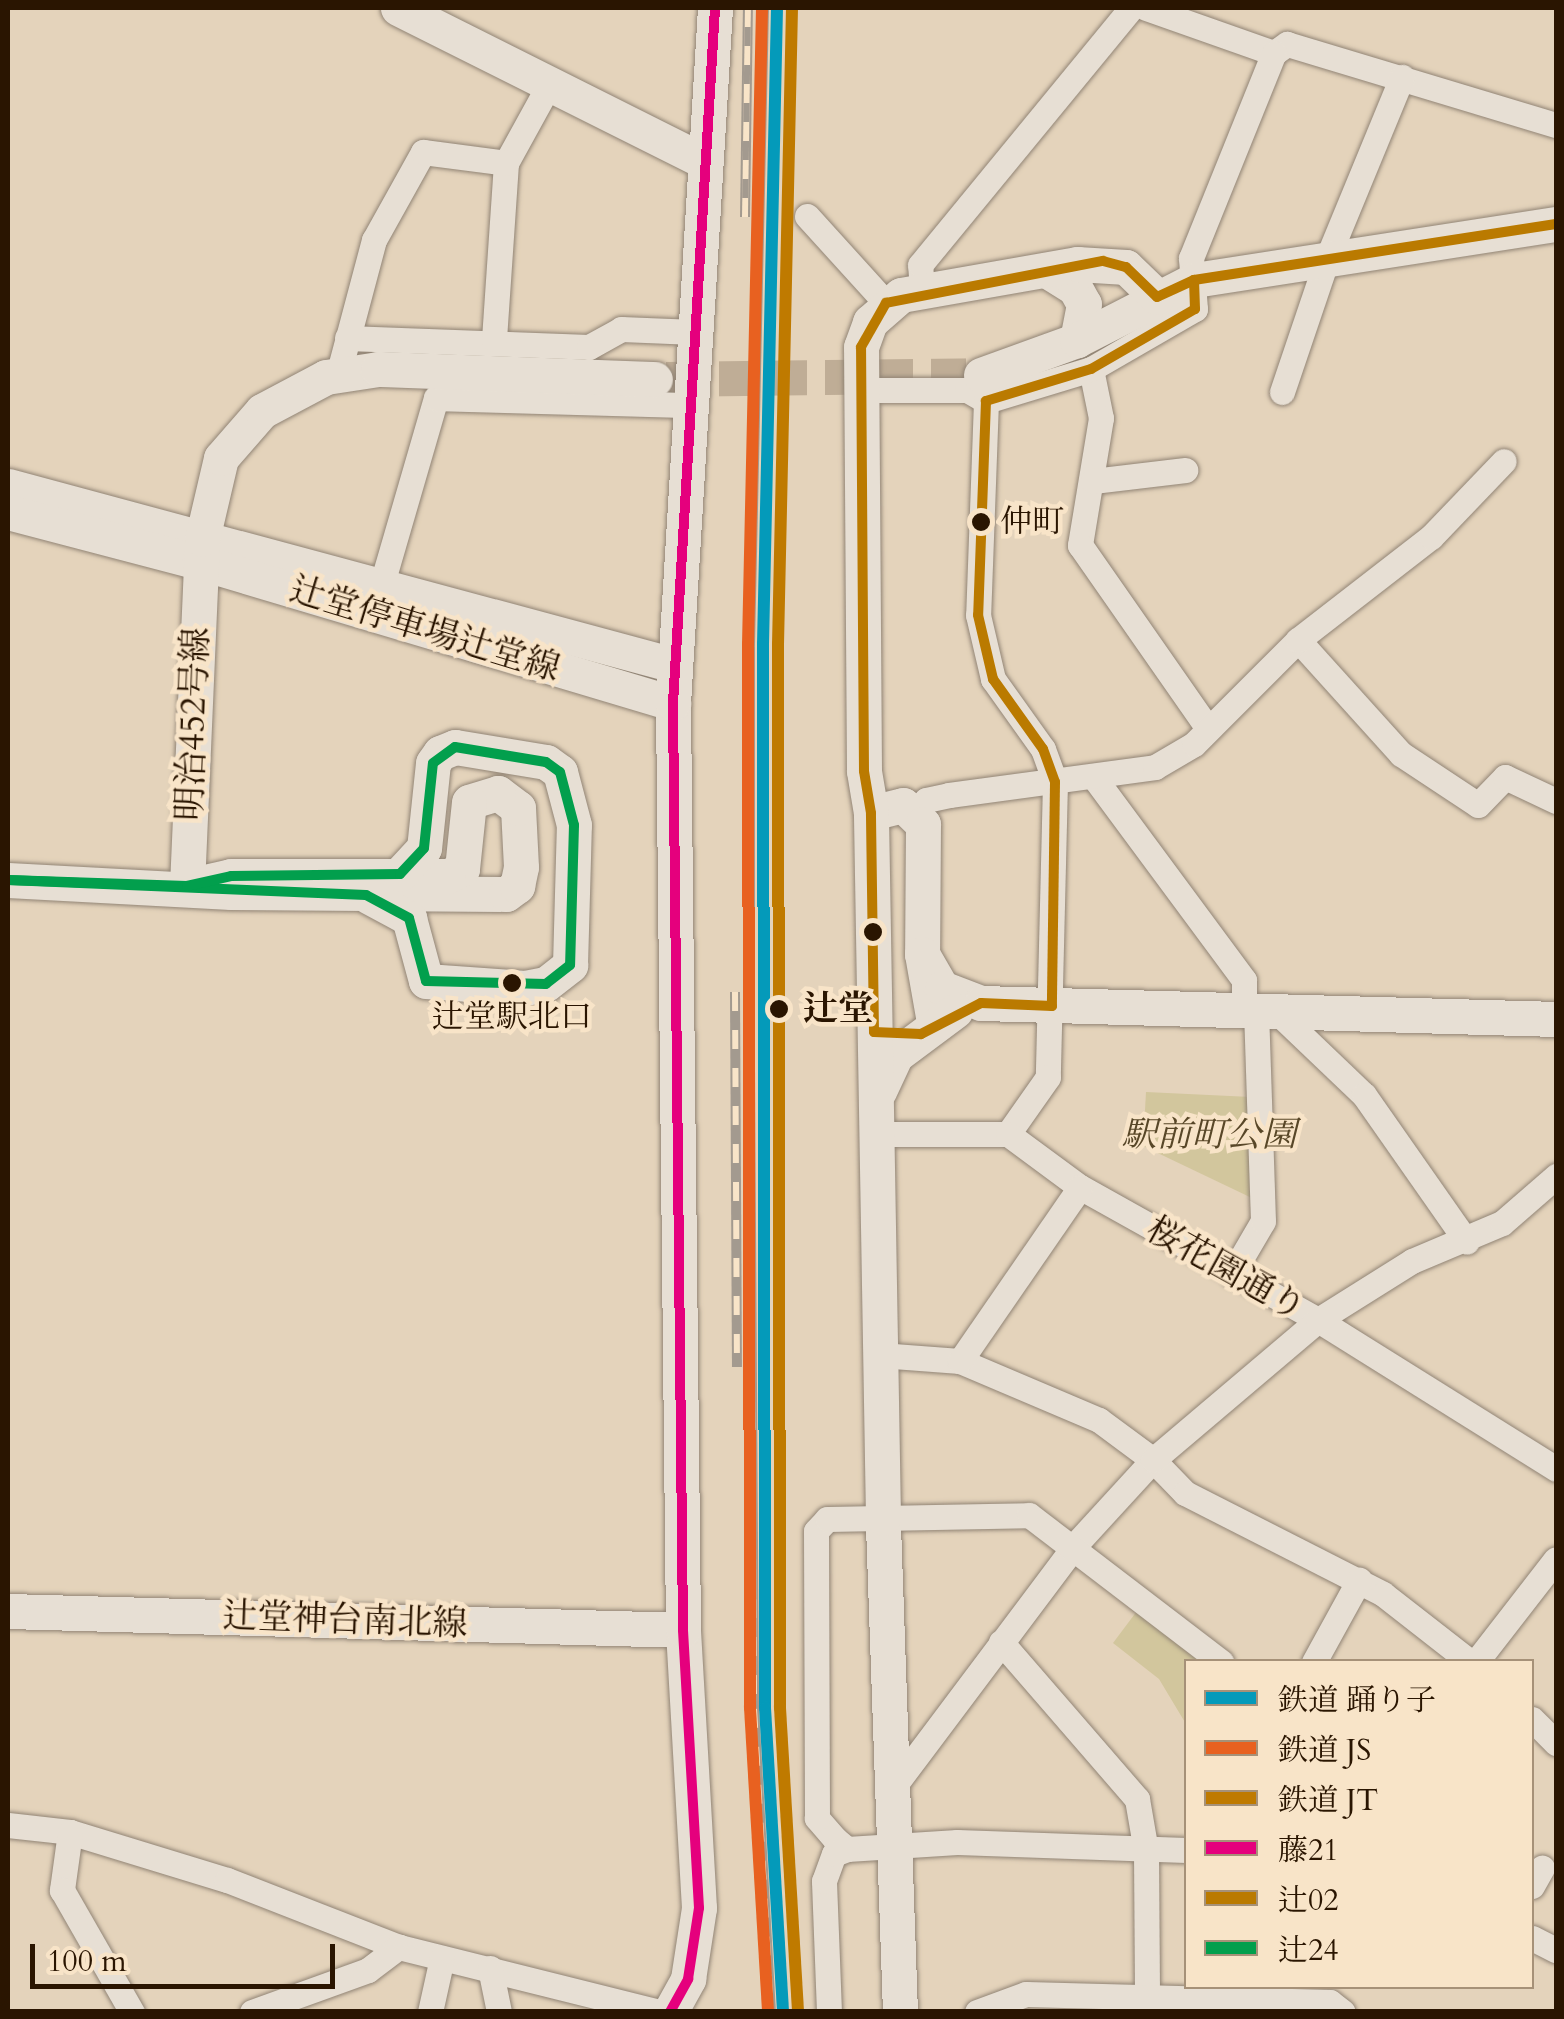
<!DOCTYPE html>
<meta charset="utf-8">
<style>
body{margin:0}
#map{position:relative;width:1564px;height:2019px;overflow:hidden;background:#e4d3bb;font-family:Cardo,"Noto Serif JP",serif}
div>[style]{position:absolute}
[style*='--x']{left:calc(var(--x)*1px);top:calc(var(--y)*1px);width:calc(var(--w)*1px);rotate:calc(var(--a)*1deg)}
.green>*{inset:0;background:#d2c69d}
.secondary-tunnel>*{height:35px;margin-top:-17.5px;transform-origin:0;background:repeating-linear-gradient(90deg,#bfad96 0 35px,transparent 0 53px)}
.roads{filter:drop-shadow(0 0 2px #918475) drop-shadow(0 0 2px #918475)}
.street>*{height:25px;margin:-12.5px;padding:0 12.5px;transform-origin:12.5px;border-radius:12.5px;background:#e7dfd4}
.secondary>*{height:35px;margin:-17.5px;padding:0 17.5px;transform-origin:17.5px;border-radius:17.5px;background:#e7dfd4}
.rail>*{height:10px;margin-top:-5px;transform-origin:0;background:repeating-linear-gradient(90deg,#f8e4c8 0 19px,#a39a8f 0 38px);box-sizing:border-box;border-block:2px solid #a39a8f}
.bus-1>*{height:10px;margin:-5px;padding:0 5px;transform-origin:5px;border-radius:5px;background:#e5007d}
.bus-2>*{height:10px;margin:-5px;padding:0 5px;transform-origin:5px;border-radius:5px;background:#ba7a00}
.bus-3>*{height:10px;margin:-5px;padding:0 5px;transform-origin:5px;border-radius:5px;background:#029f4d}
.rail-1>*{height:12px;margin:-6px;padding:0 6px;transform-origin:6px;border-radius:6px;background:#049aba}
.rail-2>*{height:12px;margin:-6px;padding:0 6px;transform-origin:6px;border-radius:6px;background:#e86120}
.rail-3>*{height:12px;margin:-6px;padding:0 6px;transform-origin:6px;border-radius:6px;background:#bf7a00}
.dots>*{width:28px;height:28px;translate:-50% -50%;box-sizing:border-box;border:5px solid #f8e4c8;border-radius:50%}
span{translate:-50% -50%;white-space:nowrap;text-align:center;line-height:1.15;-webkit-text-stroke:9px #f8e4c8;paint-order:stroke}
.bus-label{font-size:32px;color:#2a1501}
.left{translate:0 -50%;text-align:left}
.street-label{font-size:35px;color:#2a1501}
.stop-label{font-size:35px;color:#2a1501;font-weight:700}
.park-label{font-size:35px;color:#584728;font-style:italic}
.frame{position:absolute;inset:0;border:10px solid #2a1501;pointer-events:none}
.legend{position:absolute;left:1184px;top:1659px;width:350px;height:330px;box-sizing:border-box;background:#f8e4c8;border:2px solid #a69178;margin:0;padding:12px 18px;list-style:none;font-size:30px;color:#2a1501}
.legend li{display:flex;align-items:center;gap:20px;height:50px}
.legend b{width:50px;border:2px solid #a69178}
.scale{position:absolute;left:30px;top:1944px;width:305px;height:45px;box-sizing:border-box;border:5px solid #2a1501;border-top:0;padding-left:12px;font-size:30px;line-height:35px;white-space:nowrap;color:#2a1501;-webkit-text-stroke:8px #f8e4c8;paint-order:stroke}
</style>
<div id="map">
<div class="green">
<div style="clip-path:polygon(1146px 1092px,1251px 1097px,1254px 1199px,1143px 1146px)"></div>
<div style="clip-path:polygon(1140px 1607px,1210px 1661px,1186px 1662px,1186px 1724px,1159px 1679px,1113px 1643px)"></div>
</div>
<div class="secondary-tunnel">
<div style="--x:666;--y:379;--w:315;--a:-0.7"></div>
</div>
<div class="roads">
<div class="street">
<div style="--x:1146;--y:8;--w:136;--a:19.4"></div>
<div style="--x:1274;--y:53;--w:16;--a:-35"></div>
<div style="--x:1287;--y:44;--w:281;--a:16.8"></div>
<div style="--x:807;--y:216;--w:118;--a:47.8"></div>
<div style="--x:922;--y:291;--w:26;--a:-94"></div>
<div style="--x:920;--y:265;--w:333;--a:-50.6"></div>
<div style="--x:347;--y:338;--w:242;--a:2.1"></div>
<div style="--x:589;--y:347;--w:37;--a:-29"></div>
<div style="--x:621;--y:329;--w:74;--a:2.3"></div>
<div style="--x:494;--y:339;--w:176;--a:-86.1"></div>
<div style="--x:506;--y:163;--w:91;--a:-61.2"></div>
<div style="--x:1091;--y:369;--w:50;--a:78.5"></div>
<div style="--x:1101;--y:418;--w:129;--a:99.4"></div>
<div style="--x:1080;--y:545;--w:222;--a:55.1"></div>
<div style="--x:338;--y:375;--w:140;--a:-75.1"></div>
<div style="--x:374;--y:240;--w:101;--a:-60.9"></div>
<div style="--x:423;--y:152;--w:84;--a:7.5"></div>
<div style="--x:864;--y:390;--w:103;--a:0"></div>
<div style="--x:967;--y:390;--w:22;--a:30"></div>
<div style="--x:986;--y:401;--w:110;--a:-16.9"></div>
<div style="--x:1091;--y:369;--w:120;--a:-30"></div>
<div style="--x:1195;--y:309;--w:51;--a:-94.5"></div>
<div style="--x:1191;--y:258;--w:221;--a:-68"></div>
<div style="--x:1282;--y:392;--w:140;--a:-71.3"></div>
<div style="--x:1327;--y:259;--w:197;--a:-67.6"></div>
<div style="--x:986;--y:401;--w:214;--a:92.1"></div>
<div style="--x:978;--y:615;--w:66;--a:76.8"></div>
<div style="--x:993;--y:679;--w:86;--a:54.5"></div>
<div style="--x:1043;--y:749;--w:35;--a:70"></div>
<div style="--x:1055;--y:782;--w:295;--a:91.4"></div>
<div style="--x:1048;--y:1077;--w:70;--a:125.1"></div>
<div style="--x:1093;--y:481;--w:93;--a:-6.8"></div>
<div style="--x:381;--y:587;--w:197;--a:-73.8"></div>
<div style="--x:436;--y:398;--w:254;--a:1.6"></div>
<div style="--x:1298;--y:640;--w:154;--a:47.9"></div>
<div style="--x:1401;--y:754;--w:92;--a:33.5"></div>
<div style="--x:1478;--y:805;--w:39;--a:-46"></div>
<div style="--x:1505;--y:777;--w:56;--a:25.2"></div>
<div style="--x:1096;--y:780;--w:249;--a:53.5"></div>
<div style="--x:1244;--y:980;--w:31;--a:90"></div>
<div style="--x:917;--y:812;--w:15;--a:-53"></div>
<div style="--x:926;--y:800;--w:24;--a:-12"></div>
<div style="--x:949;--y:795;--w:208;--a:-7.7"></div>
<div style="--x:1155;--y:767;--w:45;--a:-30.5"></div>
<div style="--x:1194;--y:744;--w:147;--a:-45"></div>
<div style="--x:1298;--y:640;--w:168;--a:-37.8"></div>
<div style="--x:1431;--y:537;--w:105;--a:-46.2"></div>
<div style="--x:1277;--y:1012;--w:120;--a:43.7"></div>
<div style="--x:1364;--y:1095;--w:179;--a:55"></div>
<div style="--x:879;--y:1134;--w:129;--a:0"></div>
<div style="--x:1008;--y:1134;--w:89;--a:36.4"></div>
<div style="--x:1080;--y:1187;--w:273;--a:29.2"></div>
<div style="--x:1318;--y:1320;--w:281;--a:32"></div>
<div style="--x:1232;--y:1274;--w:61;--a:-59.7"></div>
<div style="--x:1263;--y:1221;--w:210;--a:-91.9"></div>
<div style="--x:880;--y:1355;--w:80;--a:4.3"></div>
<div style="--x:960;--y:1361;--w:151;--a:23"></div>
<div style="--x:1099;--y:1420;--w:67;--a:36.5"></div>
<div style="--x:1153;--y:1460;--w:46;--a:45.9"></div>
<div style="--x:1185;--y:1493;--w:222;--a:27"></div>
<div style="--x:1383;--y:1594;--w:110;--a:38"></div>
<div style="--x:960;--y:1361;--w:211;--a:-55.4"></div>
<div style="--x:1001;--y:1642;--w:208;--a:49.1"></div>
<div style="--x:1137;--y:1799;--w:53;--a:80.2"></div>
<div style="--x:1146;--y:1851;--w:145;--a:89.6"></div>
<div style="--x:1314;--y:1662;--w:94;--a:-61.2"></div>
<div style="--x:1476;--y:1662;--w:130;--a:-52.2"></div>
<div style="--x:1532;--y:1719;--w:34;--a:45"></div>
<div style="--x:892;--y:1789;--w:305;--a:-53.1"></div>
<div style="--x:1075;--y:1545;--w:115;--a:-47.5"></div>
<div style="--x:1153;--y:1460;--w:216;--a:-40.3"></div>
<div style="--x:1318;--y:1320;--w:111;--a:-32.1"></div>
<div style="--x:1412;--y:1261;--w:98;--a:-22.9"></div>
<div style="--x:1502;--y:1223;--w:72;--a:-41"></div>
<div style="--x:8;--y:1825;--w:62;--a:6.4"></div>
<div style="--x:70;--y:1832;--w:164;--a:17"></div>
<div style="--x:227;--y:1880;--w:185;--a:21.3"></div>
<div style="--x:399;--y:1947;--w:269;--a:14"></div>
<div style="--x:70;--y:1832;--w:59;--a:97.9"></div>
<div style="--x:62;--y:1890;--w:141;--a:60.2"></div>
<div style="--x:1186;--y:1850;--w:229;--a:-178"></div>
<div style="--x:957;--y:1842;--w:110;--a:176.4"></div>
<div style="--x:847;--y:1849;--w:16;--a:-140"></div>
<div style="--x:835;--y:1839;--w:28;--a:-131"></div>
<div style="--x:817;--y:1818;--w:287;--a:-90.2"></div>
<div style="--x:816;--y:1531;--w:16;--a:-47"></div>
<div style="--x:827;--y:1519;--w:202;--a:-1.1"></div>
<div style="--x:1029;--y:1515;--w:242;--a:37.4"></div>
<div style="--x:1532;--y:1886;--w:21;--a:-61"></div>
<div style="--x:1532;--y:1938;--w:27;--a:27"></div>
<div style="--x:490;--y:1968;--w:45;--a:78.4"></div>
<div style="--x:252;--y:2012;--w:123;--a:-19.9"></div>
<div style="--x:368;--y:1970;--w:39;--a:-37"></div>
<div style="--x:430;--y:2012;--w:55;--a:-77.5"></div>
<div style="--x:829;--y:2012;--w:131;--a:-92.2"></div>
<div style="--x:824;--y:1881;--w:29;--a:-70"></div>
<div style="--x:834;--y:1854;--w:14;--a:-21"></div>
<div style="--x:977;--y:2012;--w:52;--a:-20.2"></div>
<div style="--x:1026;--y:1994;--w:304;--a:1.5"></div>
<div style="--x:1330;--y:2002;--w:16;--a:38"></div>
</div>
<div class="secondary">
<div style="--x:398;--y:8;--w:343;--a:26.6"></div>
<div style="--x:1046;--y:270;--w:34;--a:32"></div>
<div style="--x:1075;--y:288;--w:18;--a:61"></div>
<div style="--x:1084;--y:304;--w:37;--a:101"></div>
<div style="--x:981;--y:375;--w:102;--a:-20"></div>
<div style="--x:1077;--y:340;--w:131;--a:-27.1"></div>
<div style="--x:1194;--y:280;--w:366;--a:-8.8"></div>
<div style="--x:8;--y:486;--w:690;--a:15.04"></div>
<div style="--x:8;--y:512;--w:197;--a:14.7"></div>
<div style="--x:199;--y:562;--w:495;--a:16.6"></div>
<div style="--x:871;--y:813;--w:33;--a:-14"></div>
<div style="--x:903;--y:805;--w:28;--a:44"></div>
<div style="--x:923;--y:824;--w:130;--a:90.4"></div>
<div style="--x:922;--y:954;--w:69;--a:80"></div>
<div style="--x:8;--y:880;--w:223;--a:3.1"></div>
<div style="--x:231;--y:892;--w:275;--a:0.4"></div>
<div style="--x:506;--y:894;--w:14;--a:-36"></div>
<div style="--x:517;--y:886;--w:19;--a:-78"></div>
<div style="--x:521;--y:867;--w:59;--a:-92.9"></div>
<div style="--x:518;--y:808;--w:25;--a:-143"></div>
<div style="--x:498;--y:793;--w:30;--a:163"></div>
<div style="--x:469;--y:802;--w:67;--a:96"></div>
<div style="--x:462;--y:869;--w:16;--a:153"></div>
<div style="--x:448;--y:876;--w:217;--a:180"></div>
<div style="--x:231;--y:876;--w:45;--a:167.2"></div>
<div style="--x:187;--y:886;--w:347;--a:-87.5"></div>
<div style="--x:202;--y:539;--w:83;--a:-76.8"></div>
<div style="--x:221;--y:458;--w:62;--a:-48.9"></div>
<div style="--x:262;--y:411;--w:72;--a:-28"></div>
<div style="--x:326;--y:377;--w:53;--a:-8.7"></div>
<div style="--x:378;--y:369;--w:277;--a:2.1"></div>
<div style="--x:368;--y:896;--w:47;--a:28.2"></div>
<div style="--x:409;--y:918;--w:65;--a:74.9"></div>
<div style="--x:426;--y:981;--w:99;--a:4"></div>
<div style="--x:525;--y:988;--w:21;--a:-11"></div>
<div style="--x:546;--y:984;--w:31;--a:-38"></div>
<div style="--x:570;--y:965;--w:140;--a:-88.4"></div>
<div style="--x:574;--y:825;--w:55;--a:-104.8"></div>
<div style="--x:560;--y:772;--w:17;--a:-144"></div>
<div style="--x:546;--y:762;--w:92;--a:-170.6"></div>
<div style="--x:455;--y:747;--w:16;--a:158"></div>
<div style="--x:440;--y:753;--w:12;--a:125"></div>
<div style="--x:433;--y:763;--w:85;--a:96"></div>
<div style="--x:424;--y:848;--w:35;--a:133"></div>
<div style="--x:922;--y:954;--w:39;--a:60"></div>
<div style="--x:942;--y:988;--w:42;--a:21"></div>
<div style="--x:981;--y:1003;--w:575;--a:1.59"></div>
<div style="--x:879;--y:1091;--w:40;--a:-65"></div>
<div style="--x:896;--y:1055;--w:74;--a:-36.7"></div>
<div style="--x:8;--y:1611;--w:675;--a:1.61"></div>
<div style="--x:670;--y:2012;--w:38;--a:-61"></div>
<div style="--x:688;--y:1979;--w:72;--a:-81.2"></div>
<div style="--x:699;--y:1908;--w:278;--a:-93.3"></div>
<div style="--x:683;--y:1630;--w:927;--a:-90.62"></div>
<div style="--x:673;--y:703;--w:696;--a:-86.54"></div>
<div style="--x:900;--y:2012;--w:494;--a:-92"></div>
<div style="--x:883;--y:1518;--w:705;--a:-90.98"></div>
<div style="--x:871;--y:813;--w:43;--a:-99.5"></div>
<div style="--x:864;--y:771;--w:424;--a:-90.4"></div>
<div style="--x:861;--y:347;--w:27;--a:-70"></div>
<div style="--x:870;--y:322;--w:41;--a:-41.1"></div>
<div style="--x:901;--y:295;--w:179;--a:-10"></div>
<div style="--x:1077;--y:264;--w:49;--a:3.5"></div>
<div style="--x:1126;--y:267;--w:43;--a:44.1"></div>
</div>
</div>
<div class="rail">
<div style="--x:764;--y:8;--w:639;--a:91.26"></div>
<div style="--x:750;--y:647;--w:420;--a:90"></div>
<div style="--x:750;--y:1067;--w:642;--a:89.64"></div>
<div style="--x:754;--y:1709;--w:303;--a:86.8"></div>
<div style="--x:745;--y:217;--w:209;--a:-89.2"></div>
<div style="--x:735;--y:992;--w:375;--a:89.7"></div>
</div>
<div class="bus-1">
<div style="--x:670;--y:2012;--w:38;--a:-61"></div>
<div style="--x:688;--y:1979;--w:72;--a:-81.2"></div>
<div style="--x:699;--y:1908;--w:278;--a:-93.3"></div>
<div style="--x:683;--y:1630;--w:927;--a:-90.62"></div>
<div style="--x:673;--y:703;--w:696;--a:-86.54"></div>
</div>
<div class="bus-2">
<div style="--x:1103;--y:261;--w:24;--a:15"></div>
<div style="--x:1126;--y:267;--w:43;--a:44.1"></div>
<div style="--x:1157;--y:297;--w:41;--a:-24.7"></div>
<div style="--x:1194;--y:280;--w:29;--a:88"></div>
<div style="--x:1195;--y:309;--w:120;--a:150"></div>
<div style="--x:1091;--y:369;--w:110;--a:163.1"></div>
<div style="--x:986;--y:401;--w:214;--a:92.1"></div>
<div style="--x:978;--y:615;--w:66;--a:76.8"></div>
<div style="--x:993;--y:679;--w:86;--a:54.5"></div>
<div style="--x:1043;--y:749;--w:35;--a:70"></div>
<div style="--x:1055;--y:782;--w:224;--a:90.8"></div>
<div style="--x:1052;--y:1006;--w:71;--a:-177.6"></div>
<div style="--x:981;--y:1003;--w:68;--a:152.7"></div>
<div style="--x:921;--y:1034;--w:47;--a:-177.6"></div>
<div style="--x:874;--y:1032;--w:219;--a:-90.8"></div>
<div style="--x:871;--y:813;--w:43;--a:-99.5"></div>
<div style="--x:864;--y:771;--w:424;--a:-90.4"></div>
<div style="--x:861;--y:347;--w:51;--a:-60.4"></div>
<div style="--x:886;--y:303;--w:221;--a:-11"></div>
<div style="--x:1194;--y:280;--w:366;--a:-8.8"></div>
</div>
<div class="bus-3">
<div style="--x:455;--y:747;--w:92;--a:9.4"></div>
<div style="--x:546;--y:762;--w:17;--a:36"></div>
<div style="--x:560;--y:772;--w:55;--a:75.2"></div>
<div style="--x:574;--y:825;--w:140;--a:91.6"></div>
<div style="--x:570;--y:965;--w:31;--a:142"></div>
<div style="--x:546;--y:984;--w:120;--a:-178.6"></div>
<div style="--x:426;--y:981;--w:65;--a:-105.1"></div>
<div style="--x:409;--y:918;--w:49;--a:-151.9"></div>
<div style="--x:366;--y:895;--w:358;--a:-177.6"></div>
<div style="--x:8;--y:880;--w:179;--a:1.9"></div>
<div style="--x:187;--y:886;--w:45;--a:-12.8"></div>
<div style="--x:231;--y:876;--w:169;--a:-0.7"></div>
<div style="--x:400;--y:874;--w:35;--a:-47"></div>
<div style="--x:424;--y:848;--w:85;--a:-84"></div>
<div style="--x:433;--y:763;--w:27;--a:-36"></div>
</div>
<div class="rail-1">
<div style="--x:777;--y:8;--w:636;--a:91.26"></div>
<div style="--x:763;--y:644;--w:1064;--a:89.89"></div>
<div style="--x:765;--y:1708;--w:305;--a:86.6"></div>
</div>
<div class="rail-2">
<div style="--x:762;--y:8;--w:636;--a:91.26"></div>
<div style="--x:748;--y:644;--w:1064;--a:89.89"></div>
<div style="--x:750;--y:1708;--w:305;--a:86.6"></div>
</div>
<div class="rail-3">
<div style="--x:792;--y:8;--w:636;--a:91.26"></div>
<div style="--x:778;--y:644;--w:1064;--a:89.89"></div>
<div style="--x:780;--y:1708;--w:304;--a:86.6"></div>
</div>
<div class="dots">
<div style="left:981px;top:522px;background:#2a1501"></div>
<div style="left:873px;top:932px;background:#2a1501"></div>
<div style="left:512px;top:983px;background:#2a1501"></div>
<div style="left:779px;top:1009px;background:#2a1501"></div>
</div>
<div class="bus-label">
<span class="left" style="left:1000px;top:522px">仲町</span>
<span style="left:512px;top:1017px">辻堂駅北口</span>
</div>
<div class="street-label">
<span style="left:425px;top:629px;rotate:17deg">辻堂停車場辻堂線</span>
<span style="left:193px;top:724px;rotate:-88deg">明治452号線</span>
<span style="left:1226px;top:1269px;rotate:29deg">桜花園通り</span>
<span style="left:345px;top:1620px;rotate:2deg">辻堂神台南北線</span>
</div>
<div class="stop-label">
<span class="left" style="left:803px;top:1009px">辻堂</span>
</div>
<div class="park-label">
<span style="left:1209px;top:1135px">駅前町公園</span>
</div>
<div class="frame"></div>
<ul class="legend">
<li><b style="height:12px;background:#049aba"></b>鉄道 踊り子</li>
<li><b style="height:12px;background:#e86120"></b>鉄道 JS</li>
<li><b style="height:12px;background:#bf7a00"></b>鉄道 JT</li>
<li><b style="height:12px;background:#e5007d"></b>藤21</li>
<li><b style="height:12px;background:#ba7a00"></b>辻02</li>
<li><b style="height:12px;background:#029f4d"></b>辻24</li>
</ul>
<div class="scale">100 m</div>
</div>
